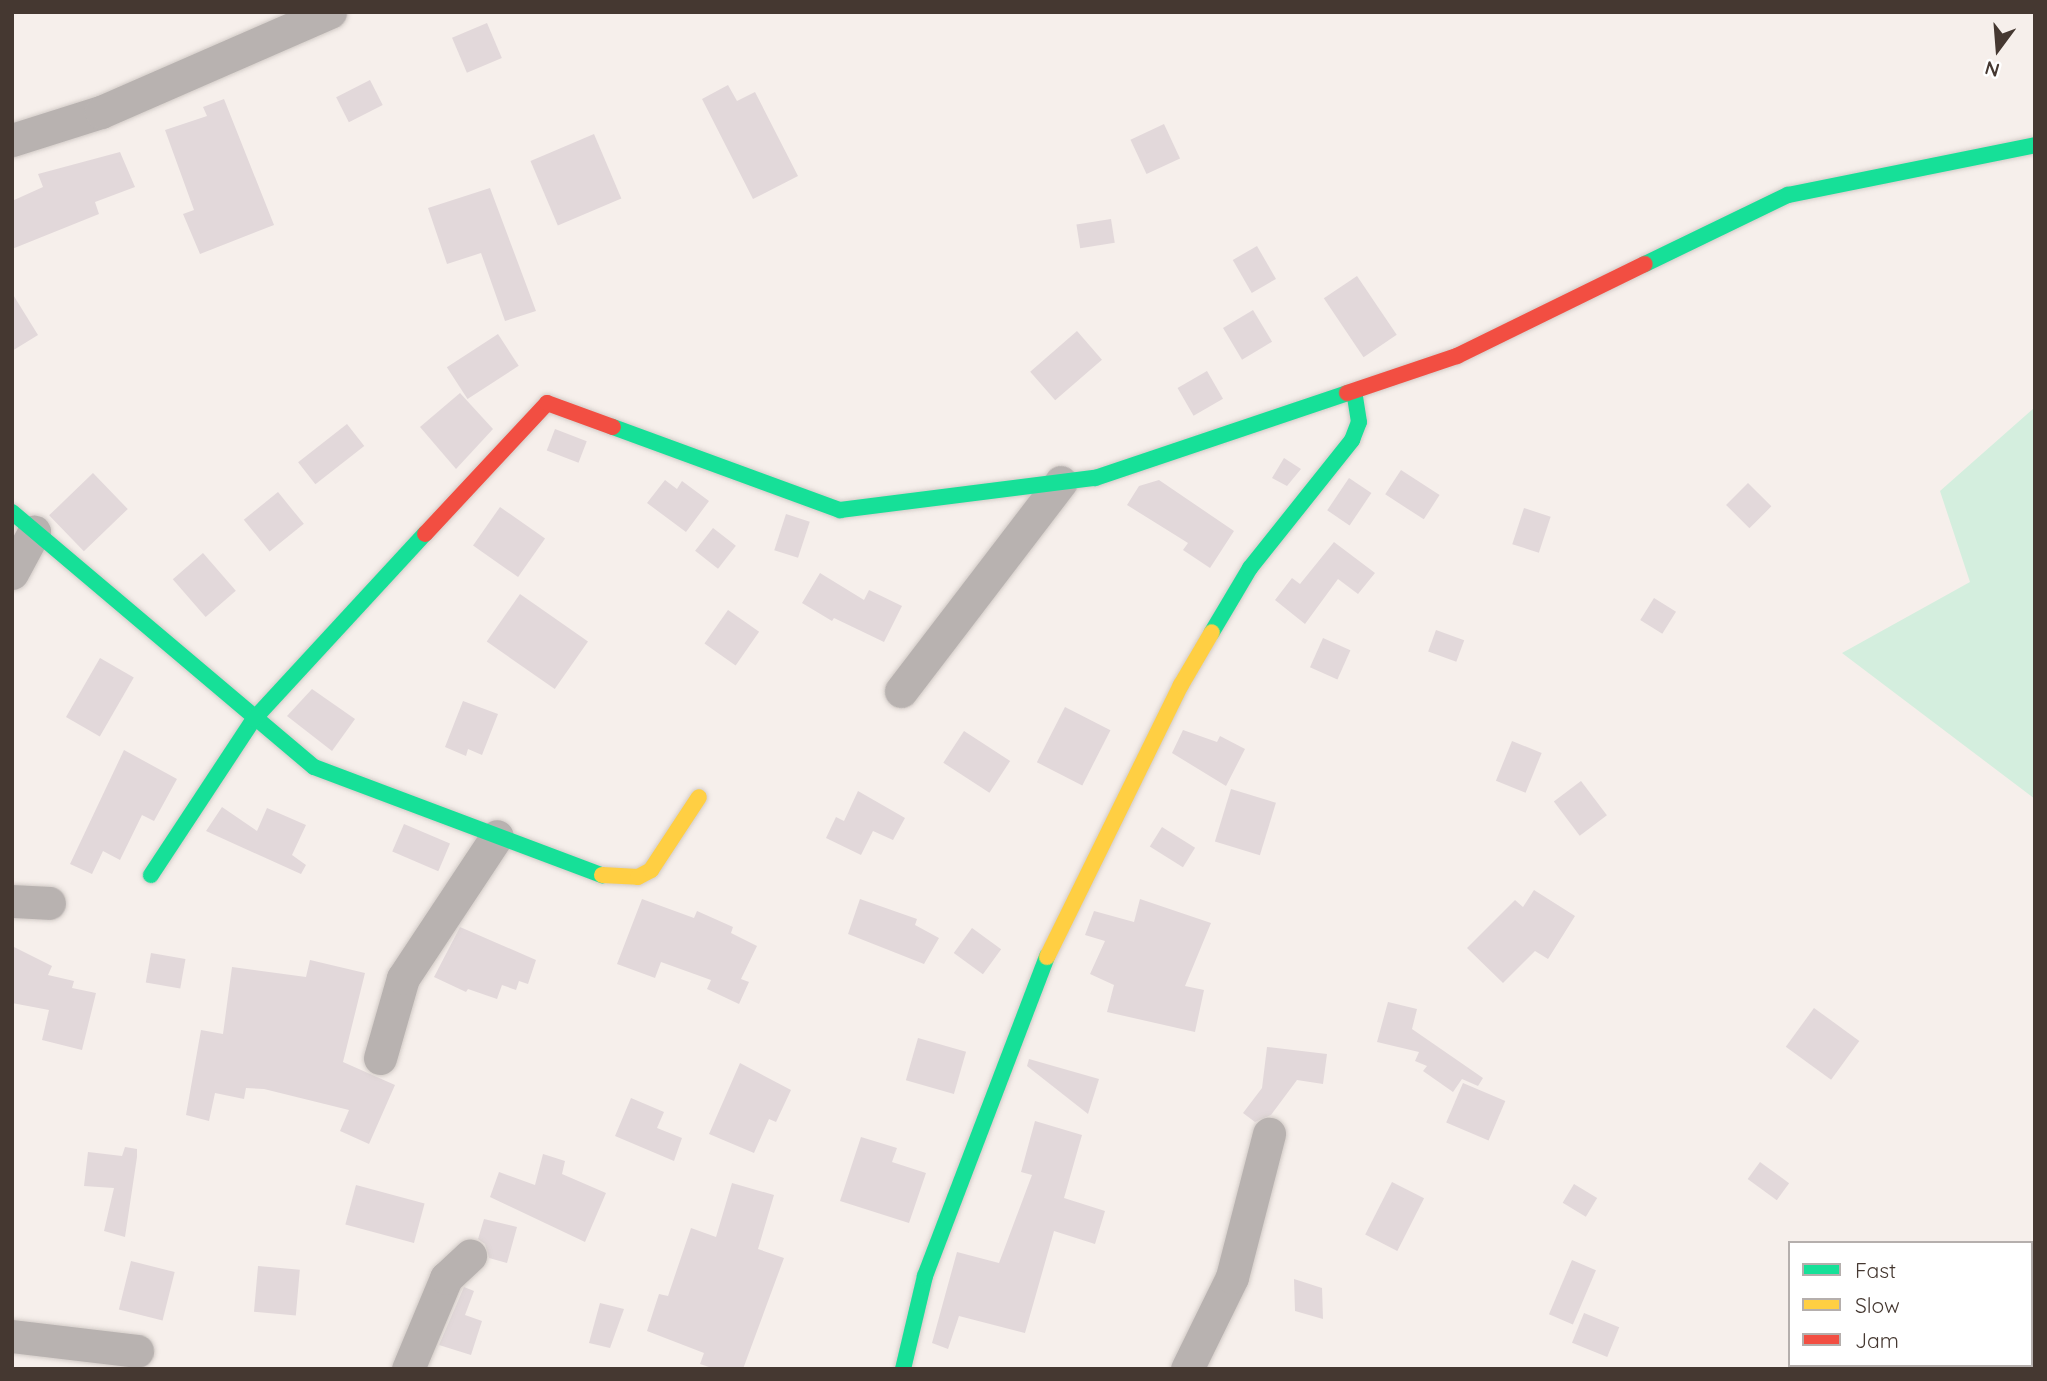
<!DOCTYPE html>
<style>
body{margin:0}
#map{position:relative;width:2047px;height:1381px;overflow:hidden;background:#f6efeb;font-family:Quicksand,sans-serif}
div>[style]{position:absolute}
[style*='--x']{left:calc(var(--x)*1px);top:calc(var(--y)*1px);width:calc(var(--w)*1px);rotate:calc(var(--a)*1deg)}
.green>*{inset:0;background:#d4eede}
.building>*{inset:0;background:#e2d8da;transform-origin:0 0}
.roads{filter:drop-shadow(0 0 2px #d2cbc7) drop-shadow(0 0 2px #d2cbc7)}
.street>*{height:33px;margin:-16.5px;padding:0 16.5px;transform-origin:16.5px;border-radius:16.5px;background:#b8b2b0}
.fast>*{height:16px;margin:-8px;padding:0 8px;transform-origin:8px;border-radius:8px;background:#16e098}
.slow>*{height:16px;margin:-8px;padding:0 8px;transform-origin:8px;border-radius:8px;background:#ffcf43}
.jam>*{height:16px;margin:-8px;padding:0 8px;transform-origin:8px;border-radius:8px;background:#f24e42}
span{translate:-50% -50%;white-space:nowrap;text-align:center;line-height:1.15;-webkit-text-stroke:5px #fff;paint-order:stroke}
.frame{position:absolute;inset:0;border:14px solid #453831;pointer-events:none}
.legend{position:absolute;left:1788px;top:1241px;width:245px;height:126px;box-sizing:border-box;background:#fff;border:2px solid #b5afad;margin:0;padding:9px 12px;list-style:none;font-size:21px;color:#453831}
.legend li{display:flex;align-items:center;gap:14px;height:35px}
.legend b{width:35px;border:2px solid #b5afad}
.north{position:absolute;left:1963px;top:14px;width:70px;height:70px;-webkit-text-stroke:5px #fff;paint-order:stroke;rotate:196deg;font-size:19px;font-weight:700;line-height:28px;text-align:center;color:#453831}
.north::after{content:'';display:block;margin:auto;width:24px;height:32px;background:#453831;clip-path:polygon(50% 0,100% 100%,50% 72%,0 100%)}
</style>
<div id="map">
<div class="green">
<div style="clip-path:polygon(2035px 407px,2035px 799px,1842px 653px,1970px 582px,1940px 491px)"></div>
</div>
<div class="building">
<div style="left:487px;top:23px;width:38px;height:38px;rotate:67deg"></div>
<div style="left:370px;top:80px;width:28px;height:38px;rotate:63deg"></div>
<div style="clip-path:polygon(728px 85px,737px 101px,755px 92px,798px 176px,753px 199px,702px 99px)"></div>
<div style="clip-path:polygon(224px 99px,274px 225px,200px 254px,183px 214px,194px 210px,165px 130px,207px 116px,203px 107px)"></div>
<div style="left:1164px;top:124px;width:38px;height:37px;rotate:65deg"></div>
<div style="left:594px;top:134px;width:70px;height:69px;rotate:67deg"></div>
<div style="clip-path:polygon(120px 152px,135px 187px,95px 202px,99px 214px,12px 249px,12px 201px,43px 187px,38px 174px)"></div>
<div style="clip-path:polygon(490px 188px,536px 311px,505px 321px,481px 253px,447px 264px,428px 208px)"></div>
<div style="left:1111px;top:219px;width:24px;height:35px;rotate:81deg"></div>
<div style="left:1257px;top:246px;width:38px;height:28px;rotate:60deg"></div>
<div style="left:1357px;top:276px;width:71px;height:40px;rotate:56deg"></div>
<div style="clip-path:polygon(12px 293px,38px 335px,12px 351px)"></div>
<div style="left:1253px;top:310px;width:37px;height:35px;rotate:59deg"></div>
<div style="left:1077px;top:331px;width:38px;height:62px;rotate:49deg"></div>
<div style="left:498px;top:334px;width:38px;height:61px;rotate:57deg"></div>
<div style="left:1207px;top:371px;width:32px;height:34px;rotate:60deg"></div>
<div style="clip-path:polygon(460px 393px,493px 429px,456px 469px,420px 427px)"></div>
<div style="left:347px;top:424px;width:28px;height:62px;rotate:52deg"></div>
<div style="left:555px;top:429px;width:34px;height:23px;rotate:21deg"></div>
<div style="clip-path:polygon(1284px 458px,1301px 469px,1287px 486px,1272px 478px)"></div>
<div style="left:1401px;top:470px;width:46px;height:29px;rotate:33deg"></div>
<div style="left:93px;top:473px;width:50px;height:61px;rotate:46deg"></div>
<div style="left:1349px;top:478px;width:27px;height:39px;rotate:34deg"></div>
<div style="clip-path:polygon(665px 480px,677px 489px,682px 481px,709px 501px,686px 532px,647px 503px)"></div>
<div style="clip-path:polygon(1159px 480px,1234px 531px,1210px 568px,1183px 550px,1188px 543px,1127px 505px,1139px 486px)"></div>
<div style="left:1748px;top:483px;width:33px;height:31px;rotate:45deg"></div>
<div style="left:278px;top:492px;width:41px;height:44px;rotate:51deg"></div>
<div style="left:500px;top:507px;width:55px;height:47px;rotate:35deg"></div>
<div style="left:1524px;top:508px;width:28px;height:38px;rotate:18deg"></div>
<div style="left:786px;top:514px;width:25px;height:38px;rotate:18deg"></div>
<div style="left:713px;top:528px;width:29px;height:29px;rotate:38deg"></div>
<div style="clip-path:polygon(1334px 542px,1375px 573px,1358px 594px,1338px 579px,1305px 624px,1275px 600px,1292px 578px,1300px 584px)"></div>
<div style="left:203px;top:553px;width:50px;height:40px;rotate:49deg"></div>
<div style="clip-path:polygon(820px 573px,864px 600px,869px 590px,902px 606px,884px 642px,834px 618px,832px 621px,802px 603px)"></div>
<div style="left:520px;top:594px;width:83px;height:58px;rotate:35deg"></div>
<div style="left:1654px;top:598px;width:26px;height:26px;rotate:32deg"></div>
<div style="left:728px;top:610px;width:38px;height:41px;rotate:35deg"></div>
<div style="left:1436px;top:630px;width:30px;height:23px;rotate:20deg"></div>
<div style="left:1323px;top:638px;width:30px;height:32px;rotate:24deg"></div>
<div style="left:100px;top:658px;width:39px;height:68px;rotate:30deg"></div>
<div style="clip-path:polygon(312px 689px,355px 719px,332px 751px,287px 716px)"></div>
<div style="clip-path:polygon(463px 701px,498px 714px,482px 755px,468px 749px,466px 756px,445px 747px)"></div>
<div style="left:1065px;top:707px;width:51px;height:62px;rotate:27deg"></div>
<div style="clip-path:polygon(1183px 730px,1217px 742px,1220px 736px,1245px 749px,1226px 786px,1172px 753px)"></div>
<div style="left:964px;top:731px;width:55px;height:38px;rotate:33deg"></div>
<div style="left:1512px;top:741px;width:32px;height:43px;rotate:22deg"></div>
<div style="clip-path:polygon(124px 750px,177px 779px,154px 821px,142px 815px,120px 860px,103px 851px,92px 874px,70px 864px)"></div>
<div style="left:1581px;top:781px;width:43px;height:34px;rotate:53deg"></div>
<div style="left:1231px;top:789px;width:47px;height:55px;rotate:17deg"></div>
<div style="clip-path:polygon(858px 791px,905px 818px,893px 840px,873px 831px,861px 855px,826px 838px,836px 817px,844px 821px)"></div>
<div style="clip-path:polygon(222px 807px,257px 831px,267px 808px,306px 825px,292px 855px,306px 865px,301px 874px,206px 831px)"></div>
<div style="left:404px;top:824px;width:50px;height:30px;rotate:23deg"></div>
<div style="left:1162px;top:827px;width:39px;height:23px;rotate:32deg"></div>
<div style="clip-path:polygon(1534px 890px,1575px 916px,1548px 959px,1535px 951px,1503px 983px,1467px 948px,1515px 900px,1523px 907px)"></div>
<div style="clip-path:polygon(642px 899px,694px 918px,697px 911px,733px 927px,731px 933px,757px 946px,741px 979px,749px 982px,739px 1004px,707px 989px,711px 980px,661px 962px,655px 978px,617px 964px)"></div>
<div style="clip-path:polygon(860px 899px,917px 919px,915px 925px,939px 938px,924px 964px,848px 934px)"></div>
<div style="clip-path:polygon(1140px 899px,1211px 923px,1185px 986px,1204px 990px,1195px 1032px,1107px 1012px,1114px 985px,1090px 974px,1105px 941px,1085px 935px,1094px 911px,1134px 922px)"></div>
<div style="clip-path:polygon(460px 927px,536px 960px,528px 984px,519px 981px,516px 990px,502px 985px,497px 999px,468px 989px,466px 992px,434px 977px)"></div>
<div style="left:972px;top:928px;width:36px;height:31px;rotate:36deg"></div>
<div style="clip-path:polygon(12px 946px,52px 966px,48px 975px,74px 981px,72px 988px,96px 993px,82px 1050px,42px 1040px,49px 1010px,12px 1003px)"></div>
<div style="left:151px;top:953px;width:35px;height:30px;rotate:10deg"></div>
<div style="clip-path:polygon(310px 960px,365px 973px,343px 1062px,395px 1085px,369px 1144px,340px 1131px,349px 1110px,264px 1089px,246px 1088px,244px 1099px,215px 1093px,209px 1121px,186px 1115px,201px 1030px,223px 1034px,232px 967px,306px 977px)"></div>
<div style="clip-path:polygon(1388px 1002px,1417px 1009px,1412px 1029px,1483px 1078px,1478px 1086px,1462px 1079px,1453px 1092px,1423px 1071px,1427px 1066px,1415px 1061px,1419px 1052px,1377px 1042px)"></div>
<div style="left:1814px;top:1008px;width:56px;height:48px;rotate:36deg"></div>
<div style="left:918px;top:1038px;width:50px;height:44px;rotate:16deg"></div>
<div style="clip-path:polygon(1267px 1047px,1327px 1054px,1323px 1084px,1297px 1080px,1271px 1115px,1255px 1122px,1243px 1113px,1262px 1088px)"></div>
<div style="clip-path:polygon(1029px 1059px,1099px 1079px,1088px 1114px,1027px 1066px)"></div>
<div style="clip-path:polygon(740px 1063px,791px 1090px,776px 1122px,769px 1119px,754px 1153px,709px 1134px)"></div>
<div style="left:1463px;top:1083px;width:46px;height:43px;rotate:23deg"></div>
<div style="clip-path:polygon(631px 1098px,664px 1112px,657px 1128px,682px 1138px,674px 1161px,615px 1136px)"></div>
<div style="clip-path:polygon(1035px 1121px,1082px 1135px,1064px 1198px,1105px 1211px,1095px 1244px,1054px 1231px,1025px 1333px,959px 1316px,948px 1349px,932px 1343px,957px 1252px,999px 1263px,1032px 1175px,1021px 1172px)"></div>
<div style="clip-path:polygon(861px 1137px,897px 1148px,892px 1162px,926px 1173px,909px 1223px,840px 1201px)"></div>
<div style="clip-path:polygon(125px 1147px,137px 1149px,137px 1157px,125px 1237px,104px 1231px,114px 1188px,84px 1186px,88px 1152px,122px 1156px)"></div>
<div style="clip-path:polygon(543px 1154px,565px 1161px,562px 1174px,606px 1193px,585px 1242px,490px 1197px,499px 1172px,535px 1185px)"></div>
<div style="left:1760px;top:1162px;width:36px;height:21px;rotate:36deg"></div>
<div style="left:1392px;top:1182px;width:36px;height:59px;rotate:27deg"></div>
<div style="clip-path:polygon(732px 1183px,774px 1195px,758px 1249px,784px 1258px,743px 1369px,715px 1369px,700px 1364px,704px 1353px,647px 1331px,659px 1294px,668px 1296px,691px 1228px,716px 1237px)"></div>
<div style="left:1574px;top:1184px;width:27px;height:22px;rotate:31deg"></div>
<div style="left:356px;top:1185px;width:71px;height:41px;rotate:15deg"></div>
<div style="clip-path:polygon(484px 1219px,517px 1227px,507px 1263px,489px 1258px,485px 1244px,478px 1239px)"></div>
<div style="left:1572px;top:1260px;width:26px;height:59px;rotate:23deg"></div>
<div style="left:131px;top:1261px;width:45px;height:50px;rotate:14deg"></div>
<div style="left:258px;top:1266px;width:42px;height:46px;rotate:5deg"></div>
<div style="clip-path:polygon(1294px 1279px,1322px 1288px,1323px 1319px,1295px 1311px)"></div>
<div style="clip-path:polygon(464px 1287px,474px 1291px,465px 1315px,482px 1321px,471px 1355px,439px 1345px)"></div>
<div style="clip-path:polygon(600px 1303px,624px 1309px,610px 1348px,589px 1343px)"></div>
<div style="left:1584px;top:1313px;width:38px;height:32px;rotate:22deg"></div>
</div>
<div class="roads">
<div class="street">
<div style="--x:12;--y:140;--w:93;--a:-17.5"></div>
<div style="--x:101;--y:112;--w:250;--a:-23.6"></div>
<div style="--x:12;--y:573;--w:47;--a:-61.8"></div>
<div style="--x:901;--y:691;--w:263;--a:-52.6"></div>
<div style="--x:12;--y:901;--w:37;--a:3"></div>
<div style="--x:380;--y:1058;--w:83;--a:-74"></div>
<div style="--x:403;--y:978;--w:170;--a:-56.5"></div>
<div style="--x:12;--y:1336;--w:126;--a:6.8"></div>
<div style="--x:408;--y:1369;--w:99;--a:-67.3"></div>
<div style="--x:446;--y:1278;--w:33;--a:-43"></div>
<div style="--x:1187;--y:1369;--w:102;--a:-63.9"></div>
<div style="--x:1232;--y:1277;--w:148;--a:-75.5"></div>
</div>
<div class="fast">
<div style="--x:1645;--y:264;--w:159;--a:-25.8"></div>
<div style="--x:1788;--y:195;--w:252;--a:-11.4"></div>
<div style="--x:613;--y:427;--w:242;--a:20.1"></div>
<div style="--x:840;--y:510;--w:257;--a:-7.2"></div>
<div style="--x:1095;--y:478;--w:266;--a:-18.6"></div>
<div style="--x:12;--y:512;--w:395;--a:40.2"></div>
<div style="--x:314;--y:767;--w:308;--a:20.6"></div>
<div style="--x:1212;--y:632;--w:74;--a:-59.3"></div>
<div style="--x:1250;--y:568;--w:164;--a:-51.4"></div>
<div style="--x:1352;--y:440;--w:19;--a:-69"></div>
<div style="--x:1359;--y:422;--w:31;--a:-99"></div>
<div style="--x:151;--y:875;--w:187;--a:-56.6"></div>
<div style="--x:254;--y:719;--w:252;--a:-47.3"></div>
<div style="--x:903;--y:1369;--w:96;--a:-76.7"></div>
<div style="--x:925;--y:1276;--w:342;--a:-69.1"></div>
</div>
<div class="slow">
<div style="--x:602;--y:875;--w:36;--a:3"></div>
<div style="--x:638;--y:877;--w:15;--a:-28"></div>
<div style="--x:651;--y:870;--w:87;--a:-56.7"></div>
<div style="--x:1047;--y:957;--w:303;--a:-63.8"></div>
<div style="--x:1181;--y:685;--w:61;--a:-59.7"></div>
</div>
<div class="jam">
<div style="--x:1347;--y:393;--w:116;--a:-18.6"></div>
<div style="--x:1457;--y:356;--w:209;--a:-26.1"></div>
<div style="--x:425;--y:534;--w:179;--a:-47"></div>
<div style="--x:547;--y:403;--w:70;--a:20"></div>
</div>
</div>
<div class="frame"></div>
<ul class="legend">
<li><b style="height:9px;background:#16e098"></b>Fast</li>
<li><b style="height:9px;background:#ffcf43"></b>Slow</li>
<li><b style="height:9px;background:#f24e42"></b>Jam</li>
</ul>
<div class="north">N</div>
</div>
